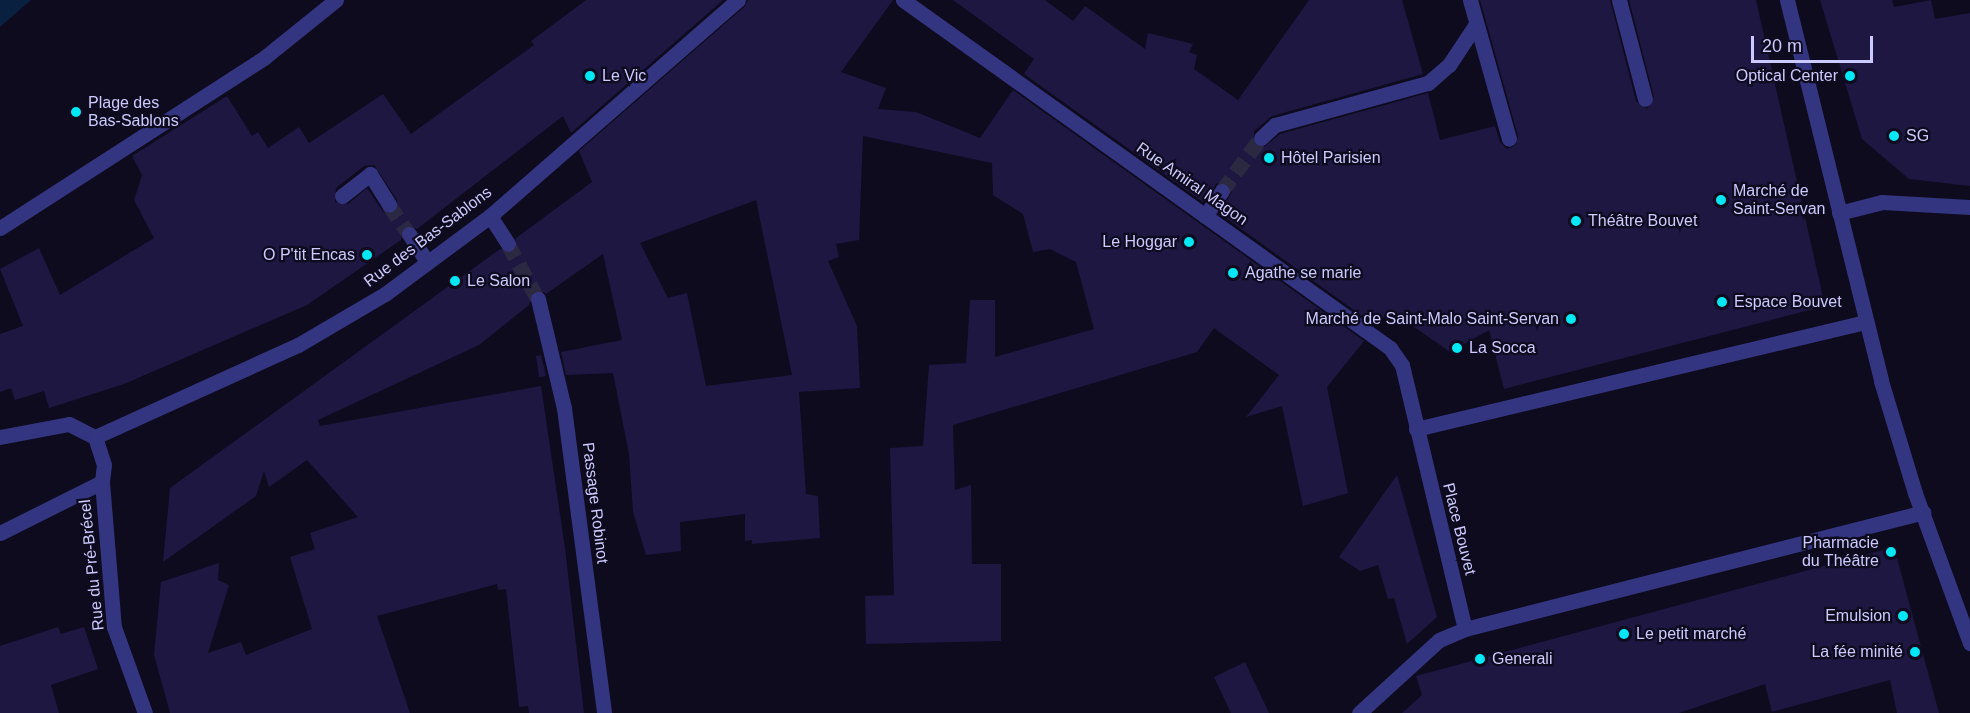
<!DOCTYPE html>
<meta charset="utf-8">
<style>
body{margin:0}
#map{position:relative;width:1970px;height:713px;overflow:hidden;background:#0e0b1f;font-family:Arial,sans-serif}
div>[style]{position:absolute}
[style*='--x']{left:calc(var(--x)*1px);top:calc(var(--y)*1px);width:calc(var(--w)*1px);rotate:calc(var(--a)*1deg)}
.water>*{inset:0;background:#092041}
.building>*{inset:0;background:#1d1741}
.minor-tunnel>*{height:15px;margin-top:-7.5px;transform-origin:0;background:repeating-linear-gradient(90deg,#2b2841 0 15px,transparent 0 23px)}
.minor>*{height:15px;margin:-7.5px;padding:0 7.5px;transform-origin:7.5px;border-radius:7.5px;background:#343580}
.dots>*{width:16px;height:16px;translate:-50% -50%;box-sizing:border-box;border:3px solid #0e0b1f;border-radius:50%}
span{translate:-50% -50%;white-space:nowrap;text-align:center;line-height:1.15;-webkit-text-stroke:4.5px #0e0b1f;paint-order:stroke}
.poi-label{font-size:16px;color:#cdcaff}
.left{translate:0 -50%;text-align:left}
.right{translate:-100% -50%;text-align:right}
.street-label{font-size:16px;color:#cdcaff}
.scale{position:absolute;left:1751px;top:36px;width:122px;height:27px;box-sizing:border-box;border:3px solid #cdcaff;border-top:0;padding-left:8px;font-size:18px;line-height:21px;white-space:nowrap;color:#cdcaff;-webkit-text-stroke:4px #0e0b1f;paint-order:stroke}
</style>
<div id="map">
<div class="water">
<div style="clip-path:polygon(0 0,31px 0,0 27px)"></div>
</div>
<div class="building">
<div style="clip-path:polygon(evenodd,586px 0,723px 0,571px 133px,563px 116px,417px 229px,403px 226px,401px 240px,307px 305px,124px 384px,49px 408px,44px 391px,15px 400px,11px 388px,0 392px,0 334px,23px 326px,0 269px,39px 248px,60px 295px,154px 238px,134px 200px,142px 175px,132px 156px,227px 96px,252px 136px,258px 132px,268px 148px,299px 127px,309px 143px,383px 94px,411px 134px,534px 45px,531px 41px,586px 0,374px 165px,397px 200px,395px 213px,384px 213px,367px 188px,348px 204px,335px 202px,336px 188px,364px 166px,374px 165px)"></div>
<div style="clip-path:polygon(evenodd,748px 0,893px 0,841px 72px,886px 88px,878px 109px,916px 112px,980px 138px,1013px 90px,1364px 341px,1327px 387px,1348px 493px,1303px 506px,1282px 406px,1246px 417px,1279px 375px,1214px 328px,1197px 352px,953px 425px,955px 490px,971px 485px,972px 564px,1001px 564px,1001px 641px,866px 644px,865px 596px,894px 595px,890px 448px,923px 446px,929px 365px,966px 363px,970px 300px,995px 300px,995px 357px,1094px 329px,1076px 262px,1050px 249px,1033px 252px,1023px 214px,993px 195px,992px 163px,863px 136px,859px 240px,836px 244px,839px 257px,828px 261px,857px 326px,860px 388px,799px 392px,806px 494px,818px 496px,820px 538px,752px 544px,752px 540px,745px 541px,745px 514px,680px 522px,681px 551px,646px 555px,633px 512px,629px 454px,613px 373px,566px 375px,561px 352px,622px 340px,603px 254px,546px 294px,540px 290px,532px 292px,529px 305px,479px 345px,318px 420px,320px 426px,541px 386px,565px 548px,584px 713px,529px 713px,528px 706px,519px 707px,506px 589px,498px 590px,497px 584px,377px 616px,410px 713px,170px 713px,154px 655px,161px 582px,219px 563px,218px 580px,229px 585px,208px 653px,241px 642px,246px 655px,312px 629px,290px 557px,315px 549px,310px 533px,358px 517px,307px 460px,269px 487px,264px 471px,256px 496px,163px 562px,170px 488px,500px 249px,514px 252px,516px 238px,592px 182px,579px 151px,744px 7px,748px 0,756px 200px,792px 375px,706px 386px,687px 293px,668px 298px,640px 243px,756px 200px)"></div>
<div style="clip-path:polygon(953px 0,1045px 0,1073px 21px,1085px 6px,1145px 49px,1148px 33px,1193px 44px,1189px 52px,1197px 55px,1194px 69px,1238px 100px,1309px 0,1402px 0,1423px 74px,1272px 116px,1254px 131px,1254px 144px,1264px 147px,1280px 134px,1428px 93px,1440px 140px,1495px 126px,1500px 142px,1507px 149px,1516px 145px,1518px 136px,1480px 0,1610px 0,1636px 101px,1647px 109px,1654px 97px,1629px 0,1756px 0,1825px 306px,1504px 389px,1489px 330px,1450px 352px,1390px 310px,1376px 326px,1219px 213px,1232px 192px,1228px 183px,1217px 183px,1203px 202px,1024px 74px,1034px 59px)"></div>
<div style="clip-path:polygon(1820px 0,1892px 0,1894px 7px,1931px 0,1935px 19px,1970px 13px,1970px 186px,1909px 179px,1862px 139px)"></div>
<div style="clip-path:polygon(541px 355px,546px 376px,539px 377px,536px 356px)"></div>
<div style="clip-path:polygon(1397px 475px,1437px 617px,1407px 644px,1394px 598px,1388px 599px,1378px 565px,1360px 571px,1339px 557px)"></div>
<div style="clip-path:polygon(1894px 547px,1939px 713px,1897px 713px,1890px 680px,1772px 712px,1765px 684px,1679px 713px,1402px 713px,1422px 695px,1416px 676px)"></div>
<div style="clip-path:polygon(58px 627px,61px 634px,84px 627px,98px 669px,51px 685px,59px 713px,0 713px,0 646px)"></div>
<div style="clip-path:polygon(1245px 662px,1269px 713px,1231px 713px,1214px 677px)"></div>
</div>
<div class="minor-tunnel">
<div style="--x:1222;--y:191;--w:66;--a:-53.7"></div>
<div style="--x:389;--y:205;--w:35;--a:55"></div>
<div style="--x:508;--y:244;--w:63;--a:61.4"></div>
</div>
<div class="minor">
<div style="--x:903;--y:0;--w:599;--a:35.55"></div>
<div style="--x:1390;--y:348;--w:21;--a:55"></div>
<div style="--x:1402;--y:365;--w:271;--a:76.6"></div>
<div style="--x:1465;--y:629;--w:473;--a:-14.3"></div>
<div style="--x:1470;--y:0;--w:144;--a:74.3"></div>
<div style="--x:1619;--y:0;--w:102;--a:75.3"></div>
<div style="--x:1787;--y:0;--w:392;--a:76.1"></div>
<div style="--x:1881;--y:381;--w:117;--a:73.1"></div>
<div style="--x:1915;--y:493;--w:160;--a:69.9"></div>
<div style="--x:1261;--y:138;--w:19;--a:-43"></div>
<div style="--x:1275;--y:125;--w:159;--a:-15.4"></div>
<div style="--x:1428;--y:83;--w:28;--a:-41"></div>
<div style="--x:1449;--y:65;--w:49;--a:-56.6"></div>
<div style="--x:342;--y:196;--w:36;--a:-38"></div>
<div style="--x:370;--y:174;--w:36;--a:58"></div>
<div style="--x:1839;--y:213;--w:44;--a:-14.3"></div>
<div style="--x:1882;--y:202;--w:88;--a:3.3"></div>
<div style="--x:490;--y:216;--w:33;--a:57"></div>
<div style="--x:1205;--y:216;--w:30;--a:-56"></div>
<div style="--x:0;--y:228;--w:315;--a:-32.8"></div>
<div style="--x:265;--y:57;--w:91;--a:-38.8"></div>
<div style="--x:409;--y:234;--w:33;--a:57"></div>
<div style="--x:538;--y:299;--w:112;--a:76.6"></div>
<div style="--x:564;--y:408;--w:308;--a:82.5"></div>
<div style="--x:1416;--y:429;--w:463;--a:-13.4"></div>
<div style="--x:0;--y:437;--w:70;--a:-10.7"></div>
<div style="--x:69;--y:424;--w:29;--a:27"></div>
<div style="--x:95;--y:437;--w:29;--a:72"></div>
<div style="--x:104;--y:465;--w:17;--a:97"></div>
<div style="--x:102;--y:482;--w:145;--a:85.3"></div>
<div style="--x:114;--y:627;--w:91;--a:70.2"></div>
<div style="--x:95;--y:437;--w:223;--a:-24.4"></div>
<div style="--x:298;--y:345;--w:101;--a:-30.4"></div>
<div style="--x:385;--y:294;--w:131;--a:-36.6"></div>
<div style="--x:490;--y:216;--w:329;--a:-41.1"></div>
<div style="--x:0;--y:533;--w:114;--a:-26.6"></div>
<div style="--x:1359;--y:713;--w:108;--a:-42.4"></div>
<div style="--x:1439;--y:640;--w:28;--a:-23"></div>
</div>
<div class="dots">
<div style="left:590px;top:76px;background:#00e7f5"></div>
<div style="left:1850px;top:76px;background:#00e7f5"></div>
<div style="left:76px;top:112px;background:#00e7f5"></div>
<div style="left:1894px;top:136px;background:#00e7f5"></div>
<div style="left:1269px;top:158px;background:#00e7f5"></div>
<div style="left:1721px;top:200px;background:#00e7f5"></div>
<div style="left:1576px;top:221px;background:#00e7f5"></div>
<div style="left:1189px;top:242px;background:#00e7f5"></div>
<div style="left:367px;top:255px;background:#00e7f5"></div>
<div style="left:1233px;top:273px;background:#00e7f5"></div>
<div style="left:455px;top:281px;background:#00e7f5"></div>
<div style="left:1722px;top:302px;background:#00e7f5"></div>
<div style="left:1571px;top:319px;background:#00e7f5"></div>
<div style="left:1457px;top:348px;background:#00e7f5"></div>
<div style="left:1891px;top:552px;background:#00e7f5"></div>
<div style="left:1903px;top:616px;background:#00e7f5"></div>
<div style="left:1624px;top:634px;background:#00e7f5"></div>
<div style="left:1915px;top:652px;background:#00e7f5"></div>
<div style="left:1480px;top:659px;background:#00e7f5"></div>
</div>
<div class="poi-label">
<span class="left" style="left:602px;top:76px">Le Vic</span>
<span class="right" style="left:1838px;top:76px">Optical Center</span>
<span class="left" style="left:88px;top:112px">Plage des<br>Bas-Sablons</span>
<span class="left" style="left:1906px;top:136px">SG</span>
<span class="left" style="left:1281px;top:158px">Hôtel Parisien</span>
<span class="left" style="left:1733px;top:200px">Marché de<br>Saint-Servan</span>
<span class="left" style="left:1588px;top:221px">Théâtre Bouvet</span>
<span class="right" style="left:1177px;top:242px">Le Hoggar</span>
<span class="right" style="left:355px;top:255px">O P'tit Encas</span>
<span class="left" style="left:1245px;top:273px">Agathe se marie</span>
<span class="left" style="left:467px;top:281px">Le Salon</span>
<span class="left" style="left:1734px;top:302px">Espace Bouvet</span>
<span class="right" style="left:1559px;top:319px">Marché de Saint-Malo Saint-Servan</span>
<span class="left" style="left:1469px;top:348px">La Socca</span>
<span class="right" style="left:1879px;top:552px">Pharmacie<br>du Théâtre</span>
<span class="right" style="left:1891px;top:616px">Emulsion</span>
<span class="left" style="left:1636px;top:634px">Le petit marché</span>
<span class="right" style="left:1903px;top:652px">La fée minité</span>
<span class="left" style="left:1492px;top:659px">Generali</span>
</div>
<div class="street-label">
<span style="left:1192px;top:184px;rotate:35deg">Rue Amiral Magon</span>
<span style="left:428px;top:237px;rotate:-37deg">Rue des Bas-Sablons</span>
<span style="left:595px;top:503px;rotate:83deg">Passage Robinot</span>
<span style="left:1459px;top:529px;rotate:76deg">Place Bouvet</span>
<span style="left:92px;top:565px;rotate:-96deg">Rue du Pré-Brécel</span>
</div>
<div class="scale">20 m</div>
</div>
